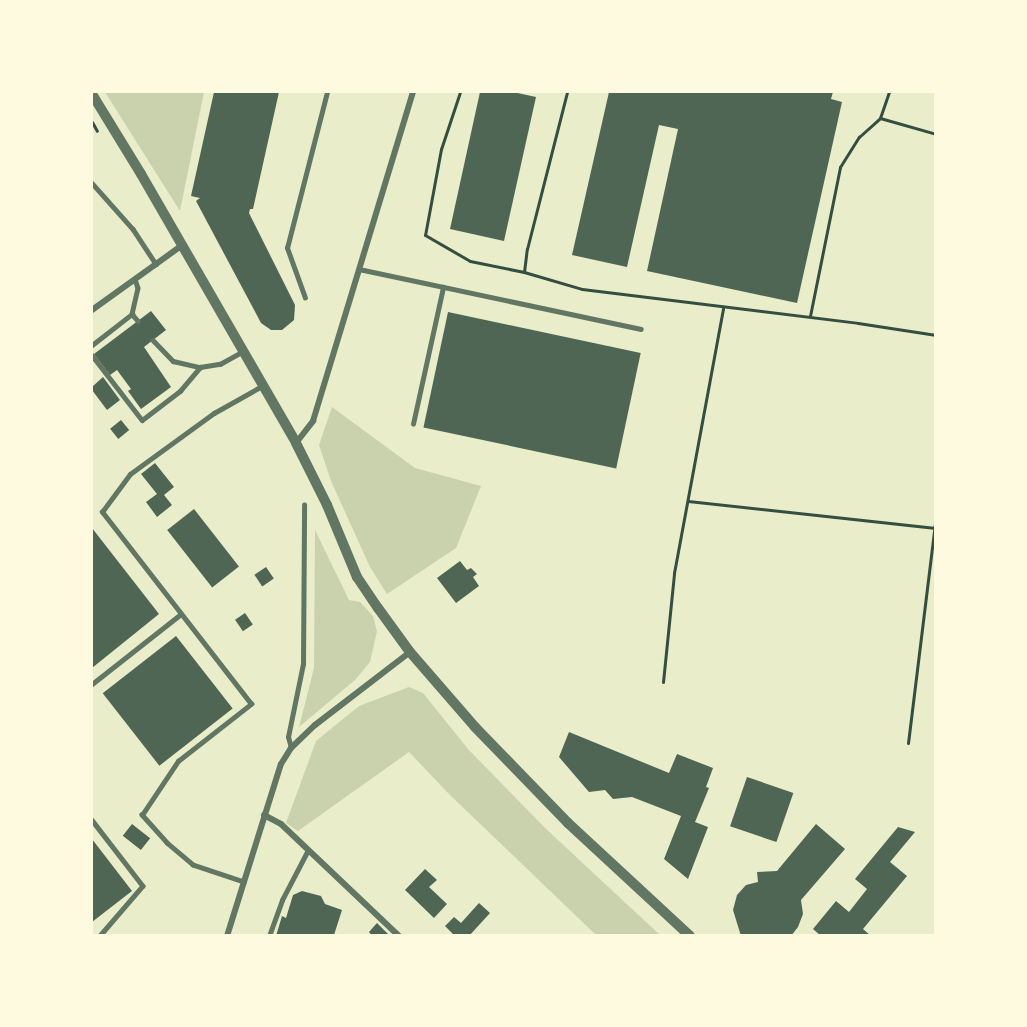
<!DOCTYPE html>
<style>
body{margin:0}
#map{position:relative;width:1027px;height:1027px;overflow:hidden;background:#e9edc9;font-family:"PT Serif",serif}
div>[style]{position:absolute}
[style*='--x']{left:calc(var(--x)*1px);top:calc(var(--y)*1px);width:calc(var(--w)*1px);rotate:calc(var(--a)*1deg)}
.green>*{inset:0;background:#cad2ad}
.building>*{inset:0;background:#4f6655;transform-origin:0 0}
.path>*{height:3px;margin:-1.5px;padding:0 1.5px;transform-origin:1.5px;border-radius:1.5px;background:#344e41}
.service>*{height:4.5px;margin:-2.25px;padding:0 2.25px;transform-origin:2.25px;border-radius:2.25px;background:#617663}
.minor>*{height:6px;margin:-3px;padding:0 3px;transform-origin:3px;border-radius:3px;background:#617663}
.tertiary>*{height:10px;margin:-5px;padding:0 5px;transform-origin:5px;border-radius:5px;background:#617663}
span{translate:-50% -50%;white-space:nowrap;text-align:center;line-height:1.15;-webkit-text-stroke:5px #fefae0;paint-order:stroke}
.frame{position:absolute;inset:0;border:93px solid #fefae0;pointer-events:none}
</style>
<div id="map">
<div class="green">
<div style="clip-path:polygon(105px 92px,204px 92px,180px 211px)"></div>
<div style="clip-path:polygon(332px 407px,415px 468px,481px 486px,456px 548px,387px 594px,370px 567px,331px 481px,319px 445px)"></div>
<div style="clip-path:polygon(315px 530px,349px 600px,360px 602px,373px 616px,377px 631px,370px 662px,355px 680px,299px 727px,314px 668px)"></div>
<div style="clip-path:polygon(409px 687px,423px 693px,468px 749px,544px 827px,660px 935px,596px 935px,450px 795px,409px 752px,298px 831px,286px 823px,316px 741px,359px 706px)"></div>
</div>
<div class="building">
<div style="clip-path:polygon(214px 92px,279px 92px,253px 209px,250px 209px,249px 213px,295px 305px,294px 320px,282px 330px,271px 330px,261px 323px,196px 201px,200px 198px,191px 196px)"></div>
<div style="clip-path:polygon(480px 92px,513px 92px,536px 97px,504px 241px,450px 229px)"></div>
<div style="clip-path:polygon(609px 92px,833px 92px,831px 99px,842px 102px,797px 303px,647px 271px,678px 129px,659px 125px,627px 267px,572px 255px)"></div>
<div style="clip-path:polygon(151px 311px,166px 330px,144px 347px,171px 387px,141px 409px,128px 391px,131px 389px,117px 370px,110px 375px,94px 354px)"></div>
<div style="left:448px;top:312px;width:197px;height:118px;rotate:12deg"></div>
<div style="clip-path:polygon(103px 377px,120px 400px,107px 410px,92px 390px,92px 387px)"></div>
<div style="left:121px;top:420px;width:13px;height:14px;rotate:51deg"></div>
<div style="clip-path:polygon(155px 463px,174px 487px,164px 495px,172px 505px,157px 517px,146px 502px,157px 494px,141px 474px)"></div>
<div style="left:194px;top:509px;width:73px;height:34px;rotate:52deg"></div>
<div style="clip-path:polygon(92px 528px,159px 614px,92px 668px)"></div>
<div style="clip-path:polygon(460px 561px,467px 570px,471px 568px,477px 574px,473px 577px,479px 586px,456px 603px,437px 578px)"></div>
<div style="left:266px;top:567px;width:14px;height:14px;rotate:56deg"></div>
<div style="left:245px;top:613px;width:14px;height:12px;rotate:56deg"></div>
<div style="left:176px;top:636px;width:92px;height:93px;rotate:52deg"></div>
<div style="clip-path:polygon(569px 732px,669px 773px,677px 754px,713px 768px,706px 787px,709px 788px,695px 822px,708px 827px,688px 879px,664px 859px,681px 816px,632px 797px,613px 799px,605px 790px,589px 792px,559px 757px)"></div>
<div style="left:747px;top:777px;width:49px;height:52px;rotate:19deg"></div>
<div style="left:132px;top:824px;width:23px;height:15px;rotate:38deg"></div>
<div style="clip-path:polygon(816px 824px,845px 849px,801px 900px,803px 914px,798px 927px,791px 936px,741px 936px,733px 910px,737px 895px,746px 885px,758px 882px,757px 872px,777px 871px)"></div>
<div style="clip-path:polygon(898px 827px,915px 832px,890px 862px,907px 876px,863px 929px,871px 936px,821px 936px,813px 929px,836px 901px,849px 912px,867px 889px,855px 879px)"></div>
<div style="clip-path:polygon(92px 839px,132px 891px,92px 922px)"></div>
<div style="clip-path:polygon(425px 869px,437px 880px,429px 887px,447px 904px,434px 918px,405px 890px)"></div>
<div style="clip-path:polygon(302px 891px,321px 896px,325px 904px,342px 910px,334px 935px,276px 936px,282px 916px,286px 918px,293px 895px)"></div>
<div style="clip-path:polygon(479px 903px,490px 913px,469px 936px,455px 936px,445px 926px,454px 917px,461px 923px)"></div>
<div style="clip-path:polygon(377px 923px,388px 934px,386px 936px,372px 936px,369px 932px)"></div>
</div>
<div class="path">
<div style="--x:460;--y:92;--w:60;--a:108.4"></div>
<div style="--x:441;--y:149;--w:87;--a:100.5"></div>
<div style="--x:425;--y:235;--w:52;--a:30"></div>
<div style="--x:470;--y:261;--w:55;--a:11.5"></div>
<div style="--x:524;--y:272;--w:23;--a:-83"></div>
<div style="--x:527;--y:249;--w:162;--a:-75.7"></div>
<div style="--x:880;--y:118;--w:58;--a:15.9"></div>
<div style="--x:92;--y:122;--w:10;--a:61"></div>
<div style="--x:524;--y:272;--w:60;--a:16.3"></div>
<div style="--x:582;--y:289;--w:278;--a:7"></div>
<div style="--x:858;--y:323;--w:79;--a:8.7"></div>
<div style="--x:810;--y:316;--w:152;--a:-78.6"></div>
<div style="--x:840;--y:167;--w:36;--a:-58"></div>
<div style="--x:859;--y:137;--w:28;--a:-42"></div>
<div style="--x:880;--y:118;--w:28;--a:-71"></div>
<div style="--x:688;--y:501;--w:249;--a:6.2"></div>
<div style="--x:663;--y:682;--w:110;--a:-84.2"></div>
<div style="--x:674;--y:573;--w:269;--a:-79.5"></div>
<div style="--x:908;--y:743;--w:229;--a:-83"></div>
</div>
<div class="service">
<div style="--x:92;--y:183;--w:62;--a:48.3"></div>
<div style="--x:133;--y:229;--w:42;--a:56.7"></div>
<div style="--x:359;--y:269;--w:288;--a:12"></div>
<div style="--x:135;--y:279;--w:9;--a:72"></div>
<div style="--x:138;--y:288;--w:27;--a:103"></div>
<div style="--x:132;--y:314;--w:9;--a:49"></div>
<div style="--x:305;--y:298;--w:53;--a:-109.8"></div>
<div style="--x:287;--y:248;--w:161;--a:-75.6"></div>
<div style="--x:153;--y:340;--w:29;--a:46"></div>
<div style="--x:173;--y:361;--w:28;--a:13"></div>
<div style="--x:200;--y:367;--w:20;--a:-9"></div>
<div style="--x:220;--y:364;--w:25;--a:-29"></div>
<div style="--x:92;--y:345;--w:51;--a:-37.8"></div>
<div style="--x:92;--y:355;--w:82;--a:52.4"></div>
<div style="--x:142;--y:420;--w:48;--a:-37.3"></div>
<div style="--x:180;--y:391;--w:31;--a:-50"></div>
<div style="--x:413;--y:424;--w:140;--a:-77.6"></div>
<div style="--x:92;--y:684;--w:113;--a:-38.2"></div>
<div style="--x:291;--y:748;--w:11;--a:-105"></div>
<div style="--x:288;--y:737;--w:75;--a:-78.4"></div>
<div style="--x:303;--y:664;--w:159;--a:-89.6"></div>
<div style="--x:92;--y:820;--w:83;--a:52.3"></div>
<div style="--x:143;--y:886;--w:66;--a:130.7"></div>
<div style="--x:244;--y:882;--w:54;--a:-161.6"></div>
<div style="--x:193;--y:865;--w:34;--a:-140"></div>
<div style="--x:167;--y:843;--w:38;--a:-132"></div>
<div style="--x:142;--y:815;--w:65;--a:-56.3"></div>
<div style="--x:178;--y:761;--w:93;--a:-38"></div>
<div style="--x:251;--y:704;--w:243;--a:-127.8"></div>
<div style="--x:102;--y:512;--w:47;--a:-53.6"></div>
<div style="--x:130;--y:474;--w:104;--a:-36"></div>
<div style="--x:214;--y:413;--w:55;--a:-29.4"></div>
<div style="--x:269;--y:936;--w:38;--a:-70"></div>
<div style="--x:282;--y:900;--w:56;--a:-62.5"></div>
</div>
<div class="minor">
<div style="--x:92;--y:310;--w:110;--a:-35.7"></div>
<div style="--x:296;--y:443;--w:28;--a:-52"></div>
<div style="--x:313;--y:421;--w:344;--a:-73.1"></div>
<div style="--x:264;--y:815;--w:19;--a:28"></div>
<div style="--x:281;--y:824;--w:163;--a:43.5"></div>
<div style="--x:227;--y:936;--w:180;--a:-72.6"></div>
<div style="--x:281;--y:764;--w:19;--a:-58"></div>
<div style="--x:291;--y:748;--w:33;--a:-44"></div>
<div style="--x:315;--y:725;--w:120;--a:-37.5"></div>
</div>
<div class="tertiary">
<div style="--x:92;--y:94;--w:94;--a:58.5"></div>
<div style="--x:141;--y:174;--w:310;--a:60"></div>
<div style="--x:296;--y:443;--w:69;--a:63.4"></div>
<div style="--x:327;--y:505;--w:78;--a:67.4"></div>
<div style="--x:357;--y:577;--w:37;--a:56"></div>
<div style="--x:378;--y:608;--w:54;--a:54"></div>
<div style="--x:410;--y:652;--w:99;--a:49.1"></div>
<div style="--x:475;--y:727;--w:134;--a:45.9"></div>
<div style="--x:568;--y:823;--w:166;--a:42.8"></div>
</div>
<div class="frame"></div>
</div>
